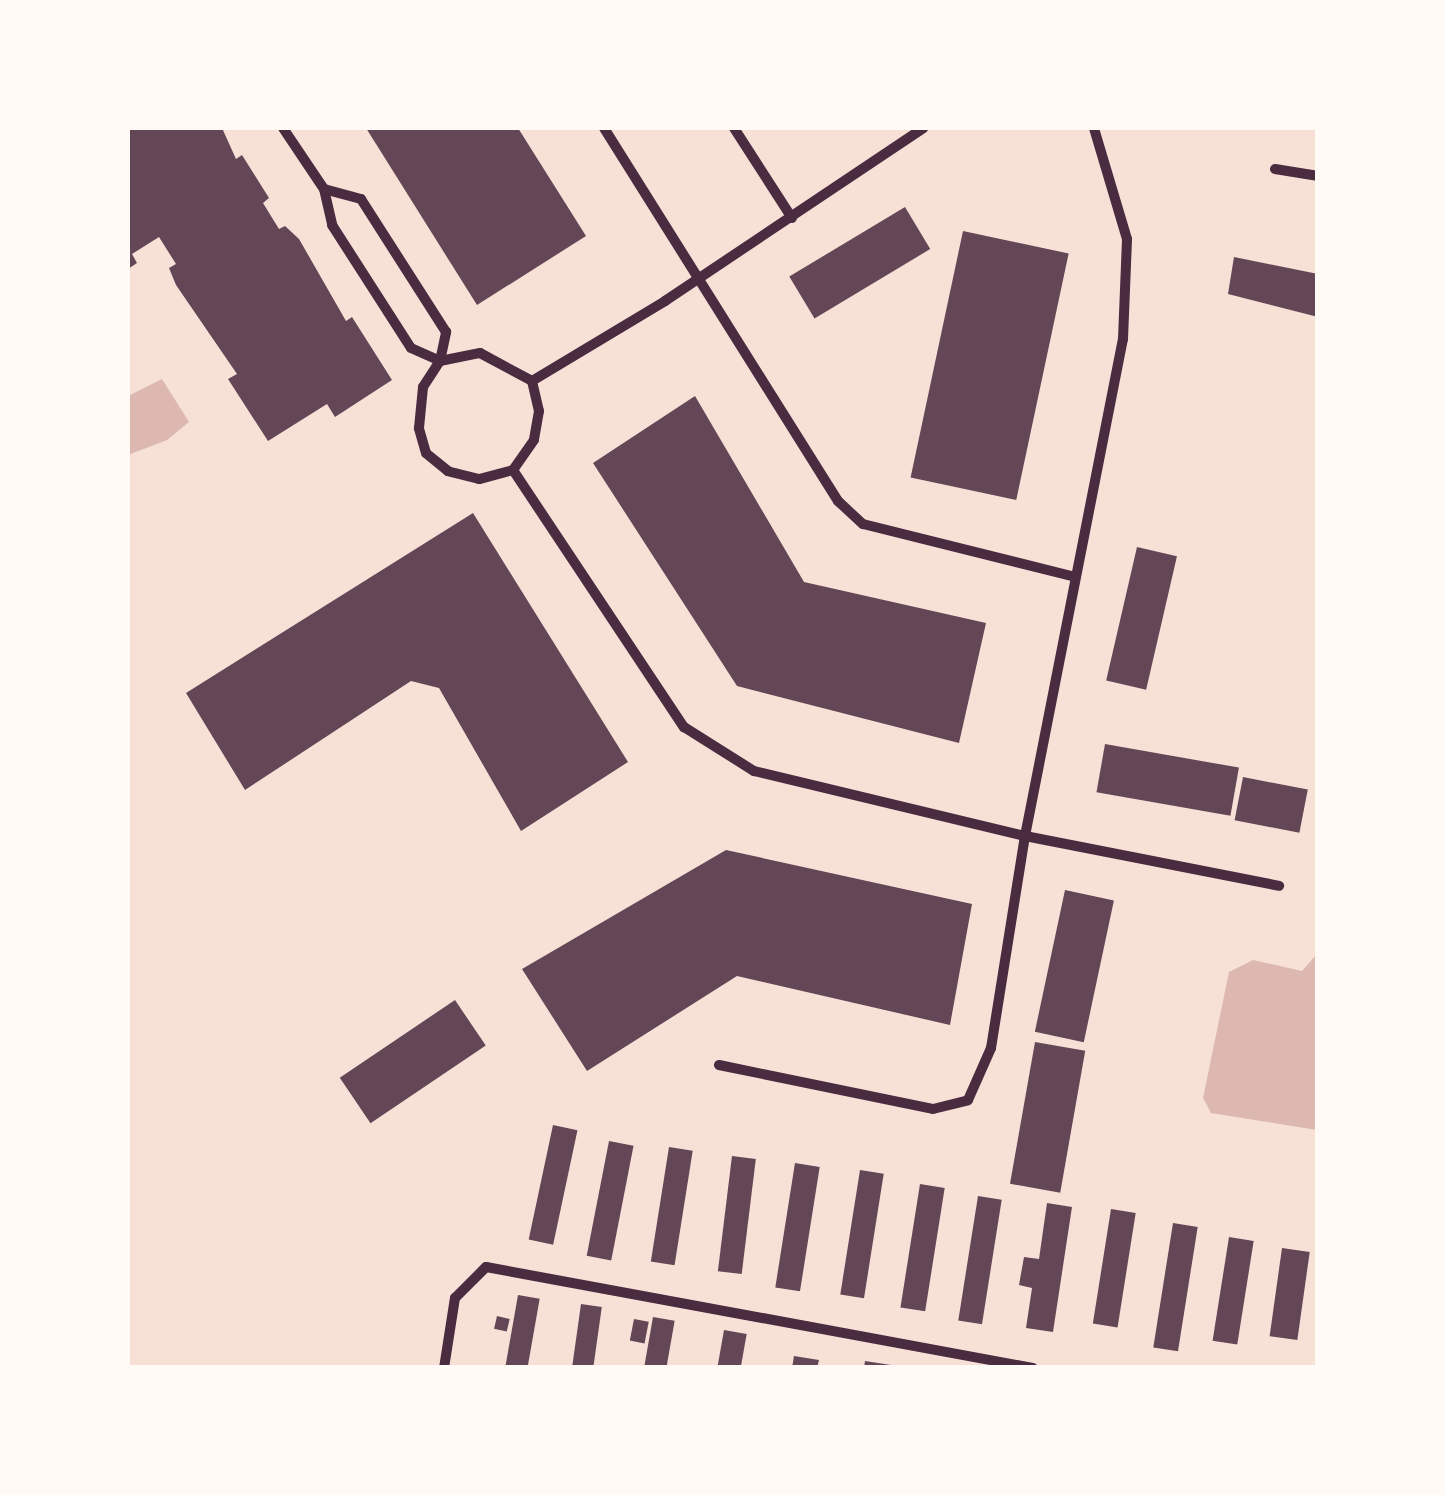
<!DOCTYPE html>
<style>
body{margin:0}
#map{position:relative;width:1445px;height:1495px;overflow:hidden;background:#f7e1d7;font-family:Literata,serif}
div>[style]{position:absolute}
[style*='--x']{left:calc(var(--x)*1px);top:calc(var(--y)*1px);width:calc(var(--w)*1px);rotate:calc(var(--a)*1deg)}
.water>*{inset:0;background:#dcb8b0}
.building>*{inset:0;background:#644757;transform-origin:0 0}
.minor>*{height:10px;margin:-5px;padding:0 5px;transform-origin:5px;border-radius:5px;background:#4a2c40}
span{translate:-50% -50%;white-space:nowrap;text-align:center;line-height:1.15;-webkit-text-stroke:9px #fffaf5;paint-order:stroke}
.frame{position:absolute;inset:0;border:130px solid #fffaf5;pointer-events:none}
</style>
<div id="map">
<div class="water">
<div style="clip-path:polygon(162px 379px,189px 422px,167px 440px,128px 455px,128px 396px)"></div>
<div style="clip-path:polygon(1317px 954px,1317px 1130px,1211px 1113px,1203px 1098px,1229px 972px,1253px 960px,1302px 971px)"></div>
</div>
<div class="building">
<div style="clip-path:polygon(128px 128px,222px 128px,236px 159px,242px 155px,269px 198px,263px 203px,279px 229px,285px 226px,299px 239px,346px 321px,352px 317px,392px 380px,335px 417px,327px 404px,268px 441px,228px 379px,237px 374px,176px 285px,169px 268px,176px 264px,159px 237px,132px 254px,137px 263px,128px 269px)"></div>
<div style="clip-path:polygon(366px 128px,518px 128px,586px 236px,477px 305px)"></div>
<div style="left:905px;top:207px;width:49px;height:135px;rotate:59deg"></div>
<div style="left:963px;top:231px;width:108px;height:252px;rotate:12deg"></div>
<div style="clip-path:polygon(1234px 257px,1318px 274px,1318px 317px,1228px 294px)"></div>
<div style="clip-path:polygon(695px 396px,804px 582px,986px 623px,959px 743px,737px 686px,593px 463px)"></div>
<div style="clip-path:polygon(473px 513px,628px 762px,521px 831px,439px 688px,411px 681px,245px 790px,186px 693px)"></div>
<div style="left:1137px;top:547px;width:41px;height:137px;rotate:13deg"></div>
<div style="left:1105px;top:744px;width:136px;height:49px;rotate:10deg"></div>
<div style="left:1243px;top:777px;width:66px;height:44px;rotate:11deg"></div>
<div style="clip-path:polygon(726px 850px,972px 904px,950px 1025px,737px 976px,587px 1071px,522px 969px)"></div>
<div style="left:1065px;top:890px;width:50px;height:145px;rotate:12deg"></div>
<div style="left:455px;top:1000px;width:55px;height:139px;rotate:56deg"></div>
<div style="left:1035px;top:1042px;width:51px;height:144px;rotate:10deg"></div>
<div style="left:553px;top:1125px;width:25px;height:117px;rotate:12deg"></div>
<div style="left:609px;top:1141px;width:25px;height:117px;rotate:11deg"></div>
<div style="left:669px;top:1147px;width:24px;height:116px;rotate:9deg"></div>
<div style="left:732px;top:1156px;width:24px;height:116px;rotate:7deg"></div>
<div style="left:795px;top:1163px;width:25px;height:126px;rotate:9deg"></div>
<div style="left:860px;top:1170px;width:24px;height:126px;rotate:9deg"></div>
<div style="left:920px;top:1184px;width:25px;height:125px;rotate:9deg"></div>
<div style="left:978px;top:1196px;width:24px;height:126px;rotate:9deg"></div>
<div style="clip-path:polygon(1047px 1203px,1072px 1207px,1053px 1332px,1026px 1328px,1032px 1288px,1019px 1285px,1024px 1257px,1039px 1259px)"></div>
<div style="left:1111px;top:1209px;width:25px;height:116px;rotate:9deg"></div>
<div style="left:1173px;top:1223px;width:25px;height:126px;rotate:9deg"></div>
<div style="left:1229px;top:1237px;width:25px;height:105px;rotate:9deg"></div>
<div style="left:1282px;top:1248px;width:28px;height:89px;rotate:8deg"></div>
<div style="left:518px;top:1295px;width:22px;height:74px;rotate:10deg"></div>
<div style="left:581px;top:1304px;width:21px;height:65px;rotate:8deg"></div>
<div style="left:497px;top:1316px;width:13px;height:13px;rotate:13deg"></div>
<div style="left:653px;top:1317px;width:22px;height:52px;rotate:10deg"></div>
<div style="left:634px;top:1319px;width:15px;height:22px;rotate:11deg"></div>
<div style="left:724px;top:1330px;width:23px;height:38px;rotate:10deg"></div>
<div style="clip-path:polygon(794px 1356px,819px 1360px,817px 1368px,792px 1368px)"></div>
<div style="clip-path:polygon(865px 1361px,891px 1365px,891px 1368px,864px 1368px)"></div>
</div>
<div class="minor">
<div style="--x:283;--y:128;--w:73;--a:56.1"></div>
<div style="--x:324;--y:189;--w:37;--a:77"></div>
<div style="--x:332;--y:225;--w:146;--a:57.3"></div>
<div style="--x:411;--y:348;--w:32;--a:24"></div>
<div style="--x:440;--y:361;--w:41;--a:-11.3"></div>
<div style="--x:480;--y:353;--w:59;--a:28.3"></div>
<div style="--x:532;--y:381;--w:31;--a:77"></div>
<div style="--x:539;--y:411;--w:29;--a:100"></div>
<div style="--x:534;--y:440;--w:37;--a:125"></div>
<div style="--x:513;--y:470;--w:35;--a:165"></div>
<div style="--x:479;--y:479;--w:32;--a:-166"></div>
<div style="--x:448;--y:471;--w:28;--a:-141"></div>
<div style="--x:426;--y:453;--w:26;--a:-106"></div>
<div style="--x:419;--y:428;--w:41;--a:-84.4"></div>
<div style="--x:423;--y:387;--w:31;--a:-57"></div>
<div style="--x:440;--y:361;--w:30;--a:-78"></div>
<div style="--x:446;--y:332;--w:158;--a:-122.6"></div>
<div style="--x:361;--y:199;--w:38;--a:-165"></div>
<div style="--x:604;--y:128;--w:440;--a:57.9"></div>
<div style="--x:838;--y:501;--w:34;--a:43"></div>
<div style="--x:863;--y:524;--w:219;--a:14"></div>
<div style="--x:734;--y:128;--w:107;--a:57.2"></div>
<div style="--x:1275;--y:169;--w:44;--a:9.2"></div>
<div style="--x:532;--y:381;--w:155;--a:-31"></div>
<div style="--x:665;--y:301;--w:311;--a:-33.8"></div>
<div style="--x:513;--y:470;--w:309;--a:56.4"></div>
<div style="--x:684;--y:727;--w:83;--a:32.2"></div>
<div style="--x:754;--y:771;--w:279;--a:13.5"></div>
<div style="--x:1025;--y:836;--w:259;--a:11.1"></div>
<div style="--x:719;--y:1065;--w:218;--a:11.6"></div>
<div style="--x:933;--y:1109;--w:36;--a:-14"></div>
<div style="--x:968;--y:1100;--w:57;--a:-66.1"></div>
<div style="--x:991;--y:1048;--w:215;--a:-80.9"></div>
<div style="--x:1025;--y:836;--w:507;--a:-78.85"></div>
<div style="--x:1123;--y:339;--w:100;--a:-87.7"></div>
<div style="--x:1127;--y:239;--w:116;--a:-106.6"></div>
<div style="--x:444;--y:1368;--w:71;--a:-81.1"></div>
<div style="--x:455;--y:1298;--w:44;--a:-45"></div>
<div style="--x:486;--y:1267;--w:556;--a:10.46"></div>
</div>
<div class="frame"></div>
</div>
